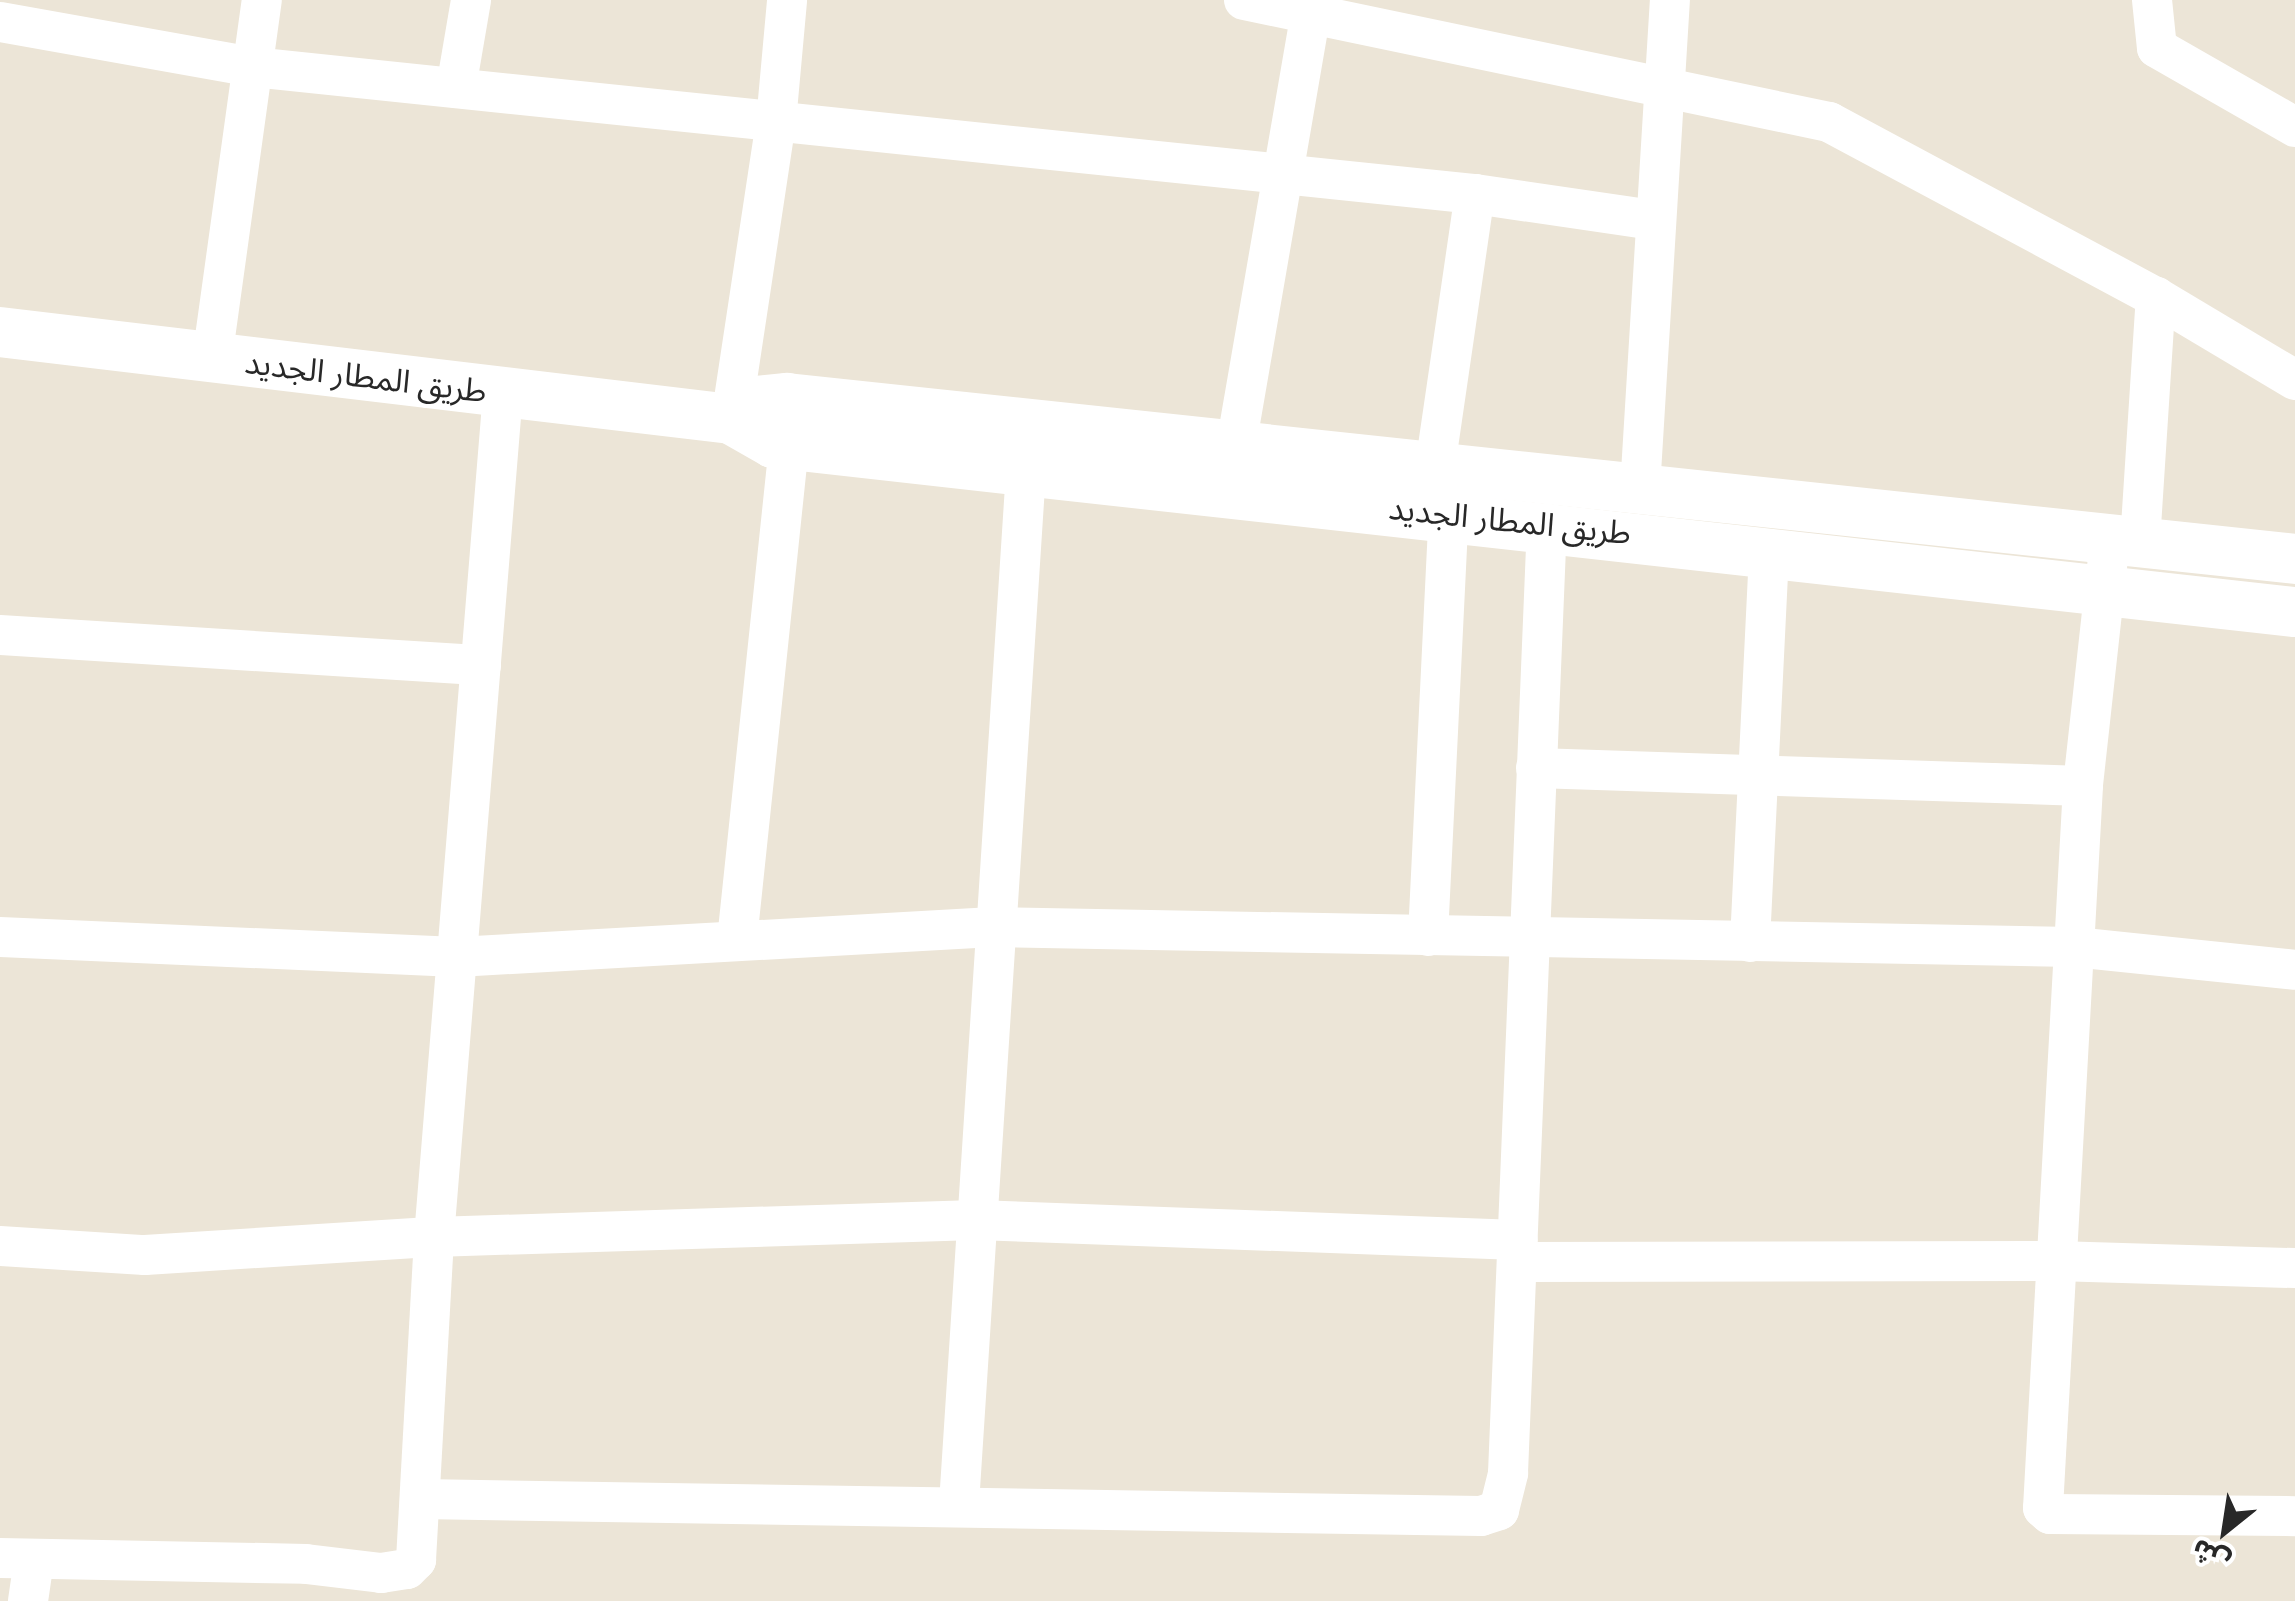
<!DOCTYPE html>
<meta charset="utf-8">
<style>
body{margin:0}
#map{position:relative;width:2295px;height:1601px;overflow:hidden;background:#ece5d7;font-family:Lato,"Noto Sans Arabic",sans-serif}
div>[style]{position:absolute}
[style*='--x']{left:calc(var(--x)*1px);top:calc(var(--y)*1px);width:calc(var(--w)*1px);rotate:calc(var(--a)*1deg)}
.minor>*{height:40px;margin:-20px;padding:0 20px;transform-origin:20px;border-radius:20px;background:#fff}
.tertiary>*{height:50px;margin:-25px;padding:0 25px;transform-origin:25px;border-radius:25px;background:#fff}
span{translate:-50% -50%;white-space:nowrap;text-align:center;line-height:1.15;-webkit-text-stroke:8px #fff;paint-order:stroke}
.street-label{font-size:32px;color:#282828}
.north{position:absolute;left:2175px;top:1481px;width:100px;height:100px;-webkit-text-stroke:8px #fff;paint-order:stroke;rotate:210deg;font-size:28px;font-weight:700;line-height:40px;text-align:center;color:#282828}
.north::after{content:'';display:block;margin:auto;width:35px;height:45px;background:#282828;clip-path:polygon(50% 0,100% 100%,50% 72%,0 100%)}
</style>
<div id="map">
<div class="minor">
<div style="--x:1244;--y:0;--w:598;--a:11.78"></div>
<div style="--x:1829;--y:122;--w:371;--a:28.2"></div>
<div style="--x:2156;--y:297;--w:162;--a:30.8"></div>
<div style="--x:2152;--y:0;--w:48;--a:84.1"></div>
<div style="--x:2157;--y:48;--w:159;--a:29.8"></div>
<div style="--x:0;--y:22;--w:256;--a:10.1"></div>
<div style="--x:252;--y:67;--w:1230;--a:5.93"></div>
<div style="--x:1475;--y:194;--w:180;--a:8.3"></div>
<div style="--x:456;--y:88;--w:89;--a:-80.3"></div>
<div style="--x:212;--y:359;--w:362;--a:-82.1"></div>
<div style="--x:731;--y:419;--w:300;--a:-81.4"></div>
<div style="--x:776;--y:122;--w:122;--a:-84.8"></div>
<div style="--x:1236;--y:446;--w:453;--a:-80.2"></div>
<div style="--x:1435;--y:467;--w:276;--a:-81.7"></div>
<div style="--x:1640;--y:489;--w:490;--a:-86.5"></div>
<div style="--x:2110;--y:540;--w:247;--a:96.3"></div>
<div style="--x:2083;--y:786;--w:723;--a:93.17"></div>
<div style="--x:2043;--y:1508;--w:9;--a:41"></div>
<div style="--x:2050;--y:1514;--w:245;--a:0.5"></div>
<div style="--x:2140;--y:542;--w:246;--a:-86.3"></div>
<div style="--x:0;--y:635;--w:482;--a:3.6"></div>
<div style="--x:1536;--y:768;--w:547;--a:1.88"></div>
<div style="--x:1428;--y:936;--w:424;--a:-87.2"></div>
<div style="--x:0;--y:937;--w:457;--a:2.5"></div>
<div style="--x:457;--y:957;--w:537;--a:-3.2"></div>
<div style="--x:993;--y:927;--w:1081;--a:1.06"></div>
<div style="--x:2074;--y:947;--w:222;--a:5.9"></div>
<div style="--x:737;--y:940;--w:498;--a:-84"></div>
<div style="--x:1750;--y:942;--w:393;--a:-87.2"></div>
<div style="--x:0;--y:1246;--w:145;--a:3.6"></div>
<div style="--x:145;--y:1255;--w:290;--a:-3.6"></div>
<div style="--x:434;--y:1237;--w:542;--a:-1.8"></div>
<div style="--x:976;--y:1220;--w:542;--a:2.11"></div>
<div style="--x:1517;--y:1262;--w:539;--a:-0.11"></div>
<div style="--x:2056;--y:1261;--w:239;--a:1.7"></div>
<div style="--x:420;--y:1499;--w:1061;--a:0.92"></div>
<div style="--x:1481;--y:1516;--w:19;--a:-18"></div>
<div style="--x:1499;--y:1510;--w:38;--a:-76"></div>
<div style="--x:1508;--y:1473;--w:950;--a:-87.65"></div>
<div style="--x:959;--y:1504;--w:1036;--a:-86.29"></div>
<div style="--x:0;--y:1558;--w:306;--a:1.1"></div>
<div style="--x:306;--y:1564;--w:76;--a:6.8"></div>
<div style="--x:381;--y:1573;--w:26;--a:-9"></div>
<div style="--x:407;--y:1569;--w:13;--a:-45"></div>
<div style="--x:416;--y:1560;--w:324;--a:-86.8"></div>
<div style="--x:434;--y:1237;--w:848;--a:-85.33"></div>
<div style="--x:28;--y:1601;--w:41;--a:-81.7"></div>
</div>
<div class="tertiary">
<div style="--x:0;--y:332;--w:736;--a:6.79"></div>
<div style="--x:731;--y:419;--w:48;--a:29.7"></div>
<div style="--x:773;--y:443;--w:1531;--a:6.34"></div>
<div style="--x:731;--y:419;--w:31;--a:-36"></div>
<div style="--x:756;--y:401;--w:31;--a:-6"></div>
<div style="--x:787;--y:398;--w:1517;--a:6.09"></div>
</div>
<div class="street-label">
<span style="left:366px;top:376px;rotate:7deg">طريق المطار الجديد</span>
<span style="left:1510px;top:520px;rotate:6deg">طريق المطار الجديد</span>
</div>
<div class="north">ش</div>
</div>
